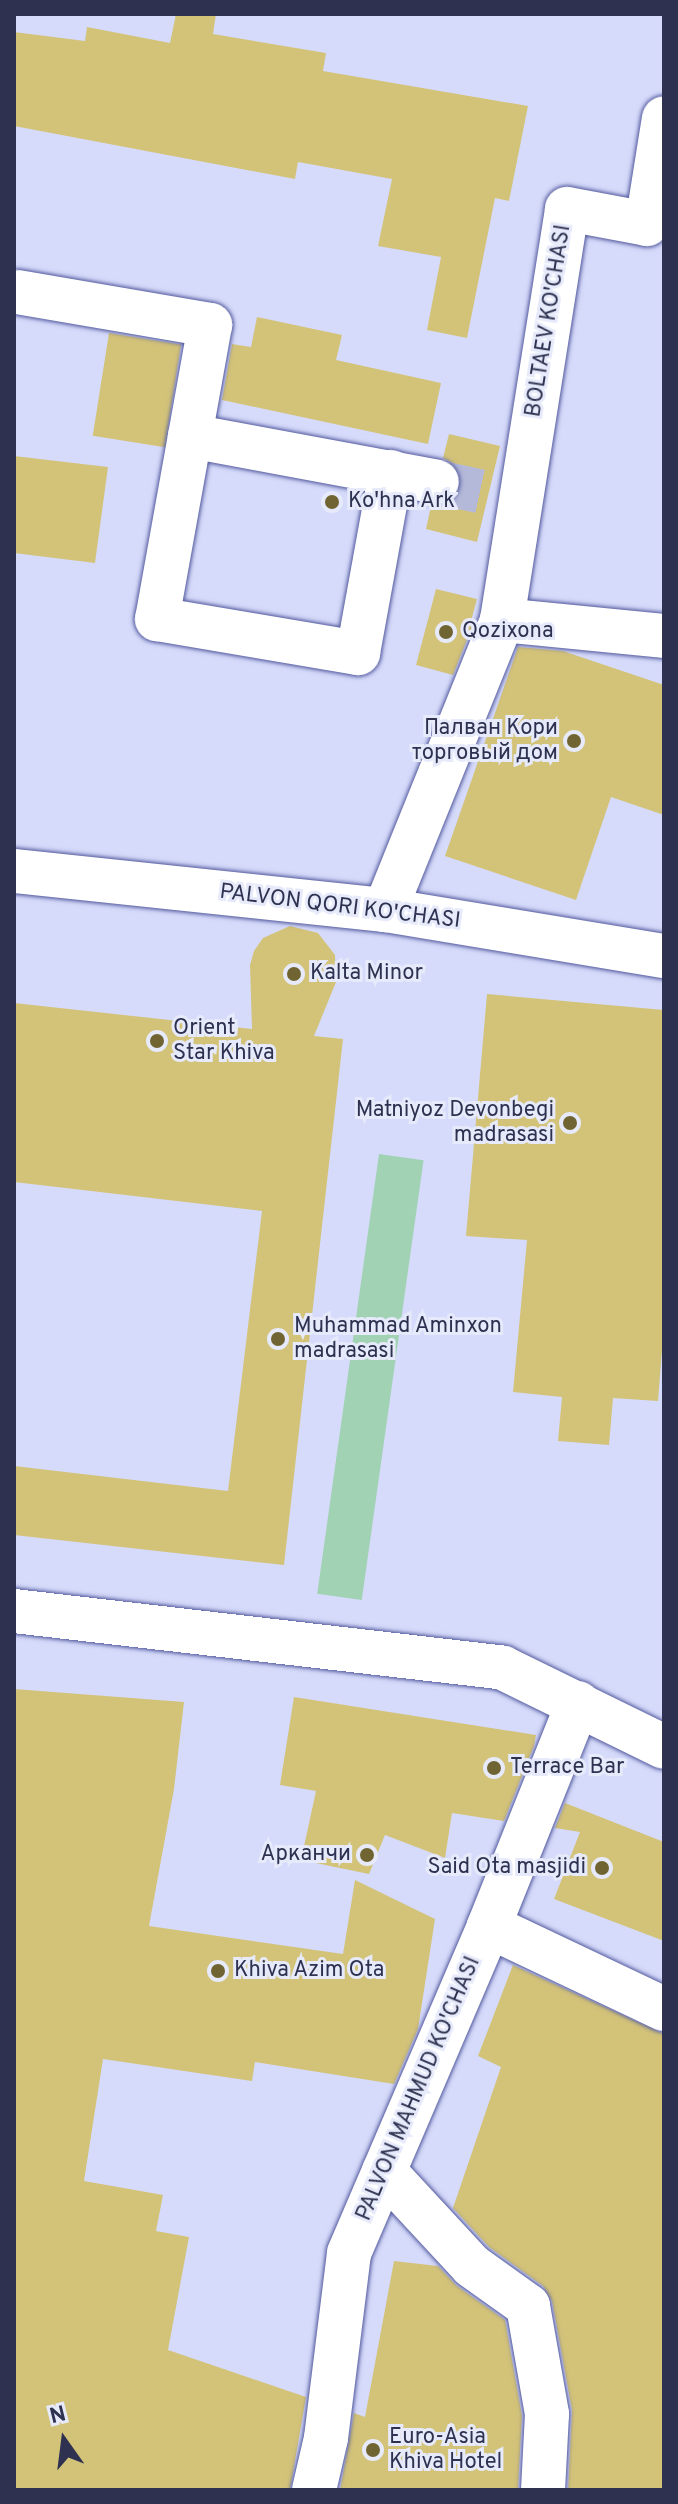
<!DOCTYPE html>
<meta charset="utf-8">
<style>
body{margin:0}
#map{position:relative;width:678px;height:2504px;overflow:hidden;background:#d6dbfb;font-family:Overpass,sans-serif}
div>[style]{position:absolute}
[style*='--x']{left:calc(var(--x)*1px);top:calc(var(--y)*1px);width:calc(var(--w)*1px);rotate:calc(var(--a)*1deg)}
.green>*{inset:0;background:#a1d2b3;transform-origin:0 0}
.building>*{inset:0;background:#d3c379;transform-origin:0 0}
.minor-tunnel>*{height:44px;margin-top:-22px;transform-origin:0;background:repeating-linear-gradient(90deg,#b4b9d9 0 44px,transparent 0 66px)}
.roads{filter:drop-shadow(0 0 2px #52599d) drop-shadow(0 0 2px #52599d)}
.minor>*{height:44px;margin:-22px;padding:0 22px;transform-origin:22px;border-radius:22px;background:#fff}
.dots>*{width:22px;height:22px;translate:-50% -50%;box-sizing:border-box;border:4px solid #e6eafa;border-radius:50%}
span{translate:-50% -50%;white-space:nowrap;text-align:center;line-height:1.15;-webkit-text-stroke:6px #e6eafa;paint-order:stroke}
.street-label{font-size:22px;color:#2e3250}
.poi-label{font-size:22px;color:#2e3250}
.left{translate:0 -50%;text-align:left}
.right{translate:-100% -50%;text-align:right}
.frame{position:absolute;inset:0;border:16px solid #2e3250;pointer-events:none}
.north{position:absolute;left:24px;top:2400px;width:80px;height:80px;-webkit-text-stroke:6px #e6eafa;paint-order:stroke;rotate:346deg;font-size:22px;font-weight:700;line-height:32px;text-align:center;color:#2e3250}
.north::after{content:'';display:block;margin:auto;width:28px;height:36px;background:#2e3250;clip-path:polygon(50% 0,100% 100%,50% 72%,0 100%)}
</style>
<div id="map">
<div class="green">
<div style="left:379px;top:1154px;width:45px;height:444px;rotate:8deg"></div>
</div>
<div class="building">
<div style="clip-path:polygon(176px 14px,216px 14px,213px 34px,326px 53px,323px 71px,528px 106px,509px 201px,495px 198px,467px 338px,427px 330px,441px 257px,378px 246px,392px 179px,298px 162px,295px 179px,14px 126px,14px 32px,85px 41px,87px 27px,170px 43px)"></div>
<div style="clip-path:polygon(257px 317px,342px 335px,336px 360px,441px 383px,428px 444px,222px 400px,232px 344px,251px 347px)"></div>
<div style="left:109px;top:333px;width:73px;height:104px;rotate:9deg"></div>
<div style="clip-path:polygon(449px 434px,500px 446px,477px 542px,426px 529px,431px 506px,446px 505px,455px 499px,461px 487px,460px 473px,454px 464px,443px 458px)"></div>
<div style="clip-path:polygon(14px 456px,108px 467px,95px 563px,14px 553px)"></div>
<div style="clip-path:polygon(436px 589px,477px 599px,471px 621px,474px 622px,453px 675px,416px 665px)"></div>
<div style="clip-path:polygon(518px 647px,563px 651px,664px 685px,664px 815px,611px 797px,576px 900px,445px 856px)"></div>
<div style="clip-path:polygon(290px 926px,318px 933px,335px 955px,336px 982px,314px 1036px,343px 1039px,284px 1565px,14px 1535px,14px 1466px,228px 1491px,262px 1211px,14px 1182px,14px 1003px,252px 1029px,250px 965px,254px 951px,263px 938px)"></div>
<div style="clip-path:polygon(487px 994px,664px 1010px,664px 1325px,658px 1401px,613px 1398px,609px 1445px,558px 1441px,562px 1397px,513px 1392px,527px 1240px,466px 1236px)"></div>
<div style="clip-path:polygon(14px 1689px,184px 1702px,174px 1789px,149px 1926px,343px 1954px,355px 1880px,435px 1919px,418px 2029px,394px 2084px,255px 2062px,252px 2081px,103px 2059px,84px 2181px,163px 2195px,156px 2231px,189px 2237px,168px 2350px,306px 2397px,290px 2490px,14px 2490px)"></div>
<div style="clip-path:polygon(294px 1697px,536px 1735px,534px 1746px,504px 1821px,452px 1813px,445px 1858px,385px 1835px,369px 1874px,301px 1860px,316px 1791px,280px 1785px)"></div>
<div style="clip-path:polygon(565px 1803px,664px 1842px,664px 1941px,554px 1899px,580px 1832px,555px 1828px)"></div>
<div style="clip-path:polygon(513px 1965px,664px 2034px,664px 2490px,568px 2490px,572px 2410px,552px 2301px,543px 2286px,489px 2247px,453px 2208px,501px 2067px,478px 2056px)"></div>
<div style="clip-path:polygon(394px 2261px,438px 2266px,457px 2286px,505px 2320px,522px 2416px,518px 2490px,340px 2490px,354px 2413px,365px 2417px)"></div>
</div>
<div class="minor-tunnel">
<div style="--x:437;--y:482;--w:52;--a:12.2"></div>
</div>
<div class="roads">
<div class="minor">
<div style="--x:647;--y:224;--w:107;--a:-80.9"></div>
<div style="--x:17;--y:292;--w:196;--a:9.7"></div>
<div style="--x:210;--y:325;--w:299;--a:100.2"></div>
<div style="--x:157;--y:619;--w:204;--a:9.6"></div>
<div style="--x:358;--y:653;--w:184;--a:-79.7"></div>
<div style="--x:190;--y:436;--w:251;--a:10.5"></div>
<div style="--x:502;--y:620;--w:163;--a:5.6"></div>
<div style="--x:14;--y:871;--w:373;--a:6"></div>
<div style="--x:385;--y:910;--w:283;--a:9.4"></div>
<div style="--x:385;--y:910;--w:313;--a:-68"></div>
<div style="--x:502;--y:620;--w:416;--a:-81"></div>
<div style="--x:567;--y:209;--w:81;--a:10.6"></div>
<div style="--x:14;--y:1611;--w:492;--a:6.6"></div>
<div style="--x:503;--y:1668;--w:179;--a:26.1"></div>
<div style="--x:489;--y:1926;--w:194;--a:25.4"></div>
<div style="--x:384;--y:2171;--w:129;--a:47.2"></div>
<div style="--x:472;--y:2266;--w:69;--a:35.5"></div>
<div style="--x:528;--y:2306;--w:110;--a:80"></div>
<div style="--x:547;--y:2414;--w:76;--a:93"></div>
<div style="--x:314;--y:2490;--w:53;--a:-77"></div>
<div style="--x:326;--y:2438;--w:186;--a:-82.9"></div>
<div style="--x:349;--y:2253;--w:356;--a:-66.8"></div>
<div style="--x:489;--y:1926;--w:240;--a:-68.2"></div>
</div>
</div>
<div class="dots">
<div style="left:332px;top:502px;background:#706532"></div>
<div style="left:446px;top:632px;background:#706532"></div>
<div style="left:574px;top:741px;background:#706532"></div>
<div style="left:294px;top:974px;background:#706532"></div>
<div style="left:157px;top:1041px;background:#706532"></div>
<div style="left:570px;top:1123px;background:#706532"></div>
<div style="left:278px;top:1339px;background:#706532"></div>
<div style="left:494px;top:1768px;background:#706532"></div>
<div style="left:367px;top:1855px;background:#706532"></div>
<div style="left:602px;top:1868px;background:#706532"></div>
<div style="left:218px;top:1971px;background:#706532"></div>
<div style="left:373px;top:2450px;background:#706532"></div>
</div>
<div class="street-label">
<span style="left:549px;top:321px;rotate:-81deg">BOLTAEV KO'CHASI</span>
<span style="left:340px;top:907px;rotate:7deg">PALVON QORI KO'CHASI</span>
<span style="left:419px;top:2089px;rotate:-67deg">PALVON MAHMUD KO'CHASI</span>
</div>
<div class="poi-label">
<span class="left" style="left:348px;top:502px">Ko'hna Ark</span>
<span class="left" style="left:462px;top:632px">Qozixona</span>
<span class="right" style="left:558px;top:741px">Палван Кори<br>торговый дом</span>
<span class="left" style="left:310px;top:974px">Kalta Minor</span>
<span class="left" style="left:173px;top:1041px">Orient<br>Star Khiva</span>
<span class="right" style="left:554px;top:1123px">Matniyoz Devonbegi<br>madrasasi</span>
<span class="left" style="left:294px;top:1339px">Muhammad Aminxon<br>madrasasi</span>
<span class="left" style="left:510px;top:1768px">Terrace Bar</span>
<span class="right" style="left:351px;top:1855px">Арканчи</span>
<span class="right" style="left:586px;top:1868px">Said Ota masjidi</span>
<span class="left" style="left:234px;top:1971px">Khiva Azim Ota</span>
<span class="left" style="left:389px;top:2450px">Euro-Asia<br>Khiva Hotel</span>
</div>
<div class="frame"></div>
<div class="north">N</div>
</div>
